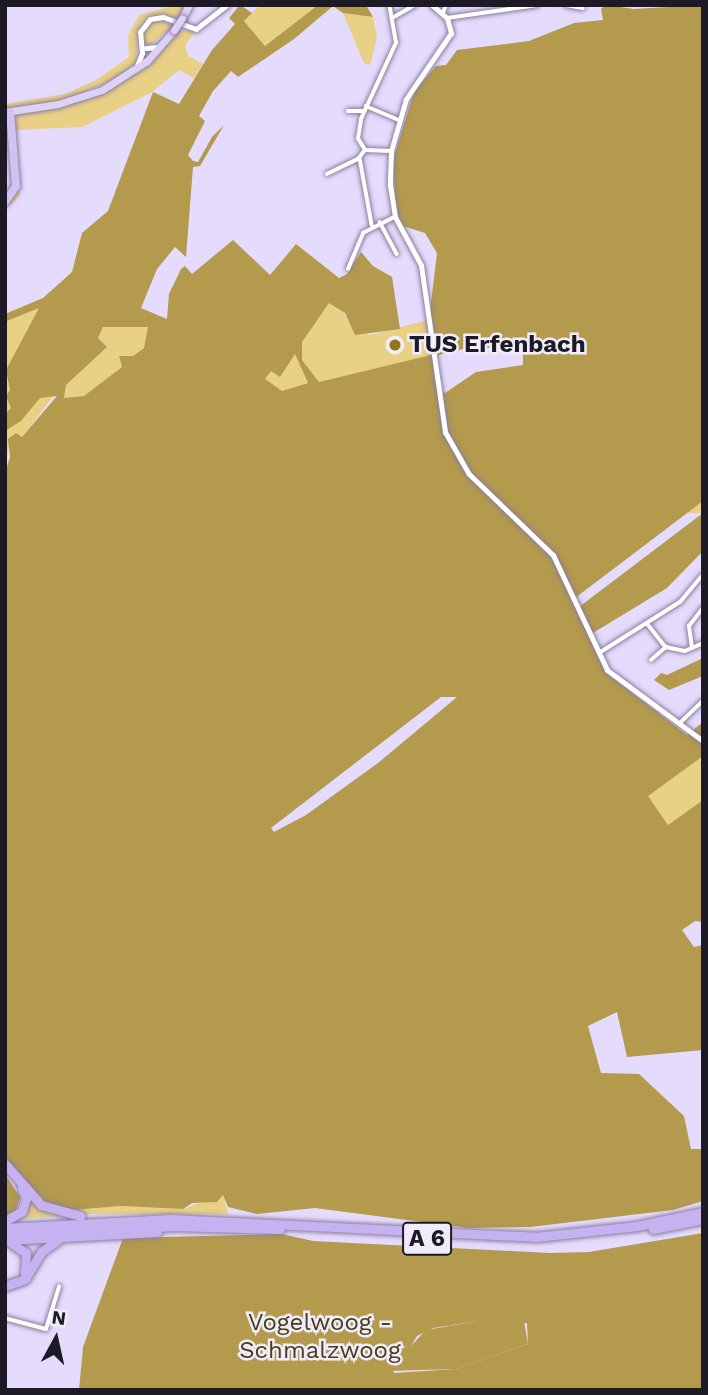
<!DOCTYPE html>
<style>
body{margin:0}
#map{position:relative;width:708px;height:1395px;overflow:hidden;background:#e5dbfd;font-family:"Work Sans",sans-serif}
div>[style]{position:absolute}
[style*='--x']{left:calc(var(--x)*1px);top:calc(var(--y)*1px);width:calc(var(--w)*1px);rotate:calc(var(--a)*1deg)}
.green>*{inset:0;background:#e8d085;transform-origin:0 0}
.forest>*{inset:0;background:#b39a4c}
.water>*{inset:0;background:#b49b4d}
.stream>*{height:2px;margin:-1px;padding:0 1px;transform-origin:1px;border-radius:1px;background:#b49b4d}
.roads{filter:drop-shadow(0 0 2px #897f9e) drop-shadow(0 0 2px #897f9e)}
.minor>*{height:3.5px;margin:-1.75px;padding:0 1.75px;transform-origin:1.75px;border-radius:1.75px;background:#fff}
.tertiary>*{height:5px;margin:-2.5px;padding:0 2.5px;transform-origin:2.5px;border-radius:2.5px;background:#fff}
.primary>*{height:7px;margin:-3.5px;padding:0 3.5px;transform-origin:3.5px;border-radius:3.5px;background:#ddd1f6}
.trunk>*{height:8px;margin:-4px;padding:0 4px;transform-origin:4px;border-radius:4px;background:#d2c2f3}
.motorway>*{height:9px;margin:-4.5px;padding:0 4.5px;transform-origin:4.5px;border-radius:4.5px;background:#c6b2f0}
.bridges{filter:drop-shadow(0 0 2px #8b7ca9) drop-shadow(0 0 2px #8b7ca9)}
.primary-bridge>*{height:7px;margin:-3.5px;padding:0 3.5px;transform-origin:3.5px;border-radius:3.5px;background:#ddd1f6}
.dots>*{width:19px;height:19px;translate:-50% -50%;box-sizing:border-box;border:4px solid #f0ecfa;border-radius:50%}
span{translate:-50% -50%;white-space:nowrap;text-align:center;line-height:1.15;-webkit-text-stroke:5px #f0ecfa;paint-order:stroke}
.shield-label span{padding:2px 5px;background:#f0ecfa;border:2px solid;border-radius:5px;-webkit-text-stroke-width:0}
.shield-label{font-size:23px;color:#1d1925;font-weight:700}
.poi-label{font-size:24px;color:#1d1925;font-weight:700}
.left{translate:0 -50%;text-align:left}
.park-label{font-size:24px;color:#493e1c}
.frame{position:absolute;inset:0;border:7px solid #1d1925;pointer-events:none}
.north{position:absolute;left:21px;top:1304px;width:70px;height:70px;-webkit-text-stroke:5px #f0ecfa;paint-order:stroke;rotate:8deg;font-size:19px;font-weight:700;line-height:28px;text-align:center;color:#1d1925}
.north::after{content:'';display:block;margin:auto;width:24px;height:32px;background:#1d1925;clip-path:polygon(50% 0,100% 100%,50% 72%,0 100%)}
</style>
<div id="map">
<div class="green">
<div style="clip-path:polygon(177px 5px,186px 5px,177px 18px,161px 14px,145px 19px,138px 30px,136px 63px,111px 81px,63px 100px,5px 109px,5px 104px,65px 94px,96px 80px,129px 57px,128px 36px,139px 15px)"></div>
<div style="clip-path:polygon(260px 5px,318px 5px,265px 46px,244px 21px)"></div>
<div style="clip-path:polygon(343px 13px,373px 17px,377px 37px,370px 65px,364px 63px)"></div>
<div style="clip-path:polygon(152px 19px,174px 25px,149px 46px,143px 41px,142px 32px)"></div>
<div style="clip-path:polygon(179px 30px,196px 31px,185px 45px,188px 56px,203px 64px,194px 78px,179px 70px,152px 92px,82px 127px,15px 130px,20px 196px,5px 209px,18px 190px,13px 117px,15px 115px,87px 99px,112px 87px,151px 60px)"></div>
<div style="clip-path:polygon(329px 302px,340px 307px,352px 327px,370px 335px,428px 320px,432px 355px,319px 382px,302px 360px,302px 342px)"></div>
<div style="clip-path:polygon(40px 307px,18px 349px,11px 408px,5px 414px,5px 317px,8px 321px)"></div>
<div style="clip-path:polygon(149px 326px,144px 348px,133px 356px,119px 356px,123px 367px,84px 396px,64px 398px,66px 385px,107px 347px,98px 338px,103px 327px)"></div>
<div style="clip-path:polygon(295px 353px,308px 383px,282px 391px,265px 379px,271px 370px,280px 376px)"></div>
<div style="clip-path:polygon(55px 394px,22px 437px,9px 443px,5px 473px,5px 431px,40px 398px)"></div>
<div style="left:703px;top:501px;width:12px;height:161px;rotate:90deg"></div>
<div style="clip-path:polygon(703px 756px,703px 800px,668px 825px,647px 796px)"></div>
<div style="clip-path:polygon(5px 1158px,73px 1210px,120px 1206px,183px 1209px,223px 1194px,228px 1214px,77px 1214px,48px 1207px)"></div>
<div style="clip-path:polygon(27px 1195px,51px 1212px,63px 1216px,18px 1219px,25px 1211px)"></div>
</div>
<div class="forest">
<div style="clip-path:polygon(evenodd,240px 5px,252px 13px,244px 21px,265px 46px,318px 5px,366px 5px,373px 17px,343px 13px,333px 6px,294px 39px,238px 77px,231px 71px,213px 91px,199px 116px,205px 121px,188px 155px,193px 161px,198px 162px,212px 137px,224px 125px,200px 166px,193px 167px,186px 257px,175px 247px,157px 269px,141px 308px,167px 319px,169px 294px,181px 269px,185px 266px,192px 274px,233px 240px,270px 275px,296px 244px,339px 278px,347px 274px,361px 252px,373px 266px,392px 277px,400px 329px,355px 335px,345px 313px,329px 303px,302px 342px,302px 360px,319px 382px,431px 355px,429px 319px,437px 253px,425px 233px,403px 226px,396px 214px,393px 160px,414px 92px,436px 66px,446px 65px,457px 50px,529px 41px,574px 23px,603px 20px,601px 9px,606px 5px,634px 9px,703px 5px,703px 501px,575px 598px,579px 607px,703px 513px,703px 551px,667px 588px,588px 636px,610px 676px,687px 735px,703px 722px,703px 756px,648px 796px,668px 825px,703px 800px,703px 922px,695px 921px,682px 930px,694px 947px,703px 945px,703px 1050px,627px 1057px,617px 1012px,588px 1026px,601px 1073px,639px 1074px,684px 1116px,691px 1149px,703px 1149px,703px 1201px,673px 1210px,530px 1227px,468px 1228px,315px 1208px,257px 1214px,228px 1207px,223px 1195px,217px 1202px,192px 1203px,183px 1209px,120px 1206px,73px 1210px,46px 1202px,5px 1158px,5px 473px,10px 457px,8px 439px,16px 433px,22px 437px,57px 396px,40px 398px,21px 421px,5px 431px,5px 414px,11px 408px,6px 396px,10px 390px,6px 370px,39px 308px,7px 321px,5px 314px,43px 298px,72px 272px,82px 233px,108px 211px,153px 92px,179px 104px,212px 50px,235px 24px,229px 18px,240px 5px,103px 327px,148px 327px,144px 348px,133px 356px,119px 356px,122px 367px,84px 396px,64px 398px,66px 385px,107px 347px,98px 338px,103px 327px,240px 5px,472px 347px,523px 349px,523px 365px,476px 372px,445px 393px,441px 390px,434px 356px,472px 347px,240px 5px,295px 354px,308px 383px,282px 391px,265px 379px,271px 371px,280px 377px,295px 354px,240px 5px,441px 697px,457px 697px,378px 763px,306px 815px,274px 832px,271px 828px,441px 697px)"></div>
<div style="clip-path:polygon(703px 658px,703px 676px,669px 690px,654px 680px,661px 673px,667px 675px)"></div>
<div style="clip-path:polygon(5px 1174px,20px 1197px,15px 1213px,5px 1216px)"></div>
<div style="clip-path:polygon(evenodd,703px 1233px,703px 1390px,79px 1390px,83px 1347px,123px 1238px,282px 1234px,313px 1241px,550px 1253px,589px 1252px,703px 1233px,478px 1321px,527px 1323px,528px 1344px,456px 1369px,394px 1373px,390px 1364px,398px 1347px,411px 1346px,417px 1336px,433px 1328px,478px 1321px)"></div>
</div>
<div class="water">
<div style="clip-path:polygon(74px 283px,95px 297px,80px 311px,60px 298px)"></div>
<div style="clip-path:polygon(235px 1251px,255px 1251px,277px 1256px,265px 1262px,232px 1265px,229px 1255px)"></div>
<div style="clip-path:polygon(478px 1321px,524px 1321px,528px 1344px,456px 1369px,387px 1371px,398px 1347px,411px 1346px,426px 1330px)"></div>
</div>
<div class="stream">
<div style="--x:90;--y:242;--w:2;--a:0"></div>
<div style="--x:94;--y:242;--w:2;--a:27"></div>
<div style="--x:470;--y:544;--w:15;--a:4"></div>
<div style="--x:449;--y:1323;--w:5;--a:79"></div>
<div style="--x:533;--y:1335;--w:81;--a:9.9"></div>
<div style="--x:613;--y:1349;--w:90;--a:3.2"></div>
<div style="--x:280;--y:1390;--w:46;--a:-24.3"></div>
<div style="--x:322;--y:1371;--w:36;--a:8"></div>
<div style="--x:358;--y:1376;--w:29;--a:-10"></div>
</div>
<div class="roads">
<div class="minor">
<div style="--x:566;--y:5;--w:17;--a:10"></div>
<div style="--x:443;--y:13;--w:9;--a:-69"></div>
<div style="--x:394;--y:17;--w:24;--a:-30"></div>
<div style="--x:447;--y:18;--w:91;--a:-8.2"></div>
<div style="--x:366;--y:106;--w:36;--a:23"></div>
<div style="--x:348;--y:111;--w:15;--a:0"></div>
<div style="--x:365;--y:150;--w:13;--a:-122"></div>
<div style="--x:358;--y:139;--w:20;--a:-81"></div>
<div style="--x:361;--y:119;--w:84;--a:-65.3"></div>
<div style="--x:396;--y:43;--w:39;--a:-100"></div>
<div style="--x:365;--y:150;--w:26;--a:2"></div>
<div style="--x:360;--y:158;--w:68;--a:79.8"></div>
<div style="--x:327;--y:174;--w:34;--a:-26"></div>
<div style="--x:358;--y:159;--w:11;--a:-52"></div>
<div style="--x:380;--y:222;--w:36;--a:62"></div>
<div style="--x:348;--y:269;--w:39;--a:-67"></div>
<div style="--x:363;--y:233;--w:35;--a:-27"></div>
<div style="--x:647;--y:623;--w:31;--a:52"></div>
<div style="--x:666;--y:647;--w:19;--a:12"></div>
<div style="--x:685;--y:651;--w:8;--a:-23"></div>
<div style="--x:692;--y:648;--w:22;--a:-98"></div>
<div style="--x:689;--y:626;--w:23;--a:-52"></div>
<div style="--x:692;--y:648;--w:12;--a:-24"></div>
<div style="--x:599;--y:653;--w:96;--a:-32.2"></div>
<div style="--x:680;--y:602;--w:35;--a:-50"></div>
<div style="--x:651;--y:660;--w:20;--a:-41"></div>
<div style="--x:680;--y:723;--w:32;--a:-44"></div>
<div style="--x:5;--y:1318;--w:42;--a:15"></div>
<div style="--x:46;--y:1329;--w:44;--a:-72.8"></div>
</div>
<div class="tertiary">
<div style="--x:432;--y:5;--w:20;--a:41"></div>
<div style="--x:447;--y:18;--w:16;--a:75"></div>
<div style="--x:451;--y:33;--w:80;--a:124.3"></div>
<div style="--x:406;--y:99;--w:54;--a:106.1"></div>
<div style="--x:391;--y:151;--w:34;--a:92"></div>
<div style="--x:390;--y:185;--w:32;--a:81"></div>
<div style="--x:395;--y:217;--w:55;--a:61.6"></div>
<div style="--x:421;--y:265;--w:169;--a:81.8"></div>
<div style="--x:445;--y:432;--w:48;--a:60.3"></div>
<div style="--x:469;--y:474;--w:117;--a:44"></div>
<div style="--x:553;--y:555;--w:127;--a:64.8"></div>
<div style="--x:607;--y:670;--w:119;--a:36.5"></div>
<div style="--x:146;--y:48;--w:12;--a:-5"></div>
<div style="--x:137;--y:66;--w:14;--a:-69"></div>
<div style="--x:142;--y:53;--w:21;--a:-95"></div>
<div style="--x:140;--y:32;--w:16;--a:-52"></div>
<div style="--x:150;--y:19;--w:13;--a:-9"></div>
<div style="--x:163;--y:17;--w:35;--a:20"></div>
<div style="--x:196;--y:29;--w:39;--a:-38"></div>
</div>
<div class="primary">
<div style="--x:182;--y:18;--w:15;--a:-62"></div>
<div style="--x:5;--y:112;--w:54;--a:-8.6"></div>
<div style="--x:58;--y:104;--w:46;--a:-17.7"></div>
<div style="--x:102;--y:90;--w:54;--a:-32.8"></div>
<div style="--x:147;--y:61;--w:41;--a:-48.9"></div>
</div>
<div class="trunk">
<div style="--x:5;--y:202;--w:19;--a:-55"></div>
<div style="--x:16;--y:186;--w:74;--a:-94.6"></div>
</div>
<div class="motorway">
<div style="--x:5;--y:1164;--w:55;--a:48.7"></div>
<div style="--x:41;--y:1205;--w:41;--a:15.4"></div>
<div style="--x:5;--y:1221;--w:20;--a:-30"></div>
<div style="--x:22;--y:1211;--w:14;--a:-73"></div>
<div style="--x:26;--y:1198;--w:11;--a:-112"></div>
<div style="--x:5;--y:1228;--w:166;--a:-3.1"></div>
<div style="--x:171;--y:1219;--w:365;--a:2.8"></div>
<div style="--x:536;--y:1237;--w:102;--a:-6.2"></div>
<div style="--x:637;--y:1226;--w:67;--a:-12"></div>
<div style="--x:653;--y:1229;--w:51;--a:-11.3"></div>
<div style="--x:5;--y:1234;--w:169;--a:-2.7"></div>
<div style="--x:174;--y:1226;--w:106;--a:1.6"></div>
<div style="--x:5;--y:1240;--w:152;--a:-3"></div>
<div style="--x:10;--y:1242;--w:19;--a:35"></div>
<div style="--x:26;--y:1253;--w:21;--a:93"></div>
<div style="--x:5;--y:1286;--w:21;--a:-19"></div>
<div style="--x:25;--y:1279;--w:31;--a:-59"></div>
<div style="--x:41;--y:1252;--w:22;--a:-36"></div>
</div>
</div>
<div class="bridges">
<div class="primary-bridge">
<div style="--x:174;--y:30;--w:14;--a:-56"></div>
</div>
</div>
<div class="dots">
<div style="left:395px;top:345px;background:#90761b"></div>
</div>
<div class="shield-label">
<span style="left:427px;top:1239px">A 6</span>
</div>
<div class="poi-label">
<span class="left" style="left:409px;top:345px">TUS Erfenbach</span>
</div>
<div class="park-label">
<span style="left:320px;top:1337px">Vogelwoog -<br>Schmalzwoog</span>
</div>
<div class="frame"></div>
<div class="north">N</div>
</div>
